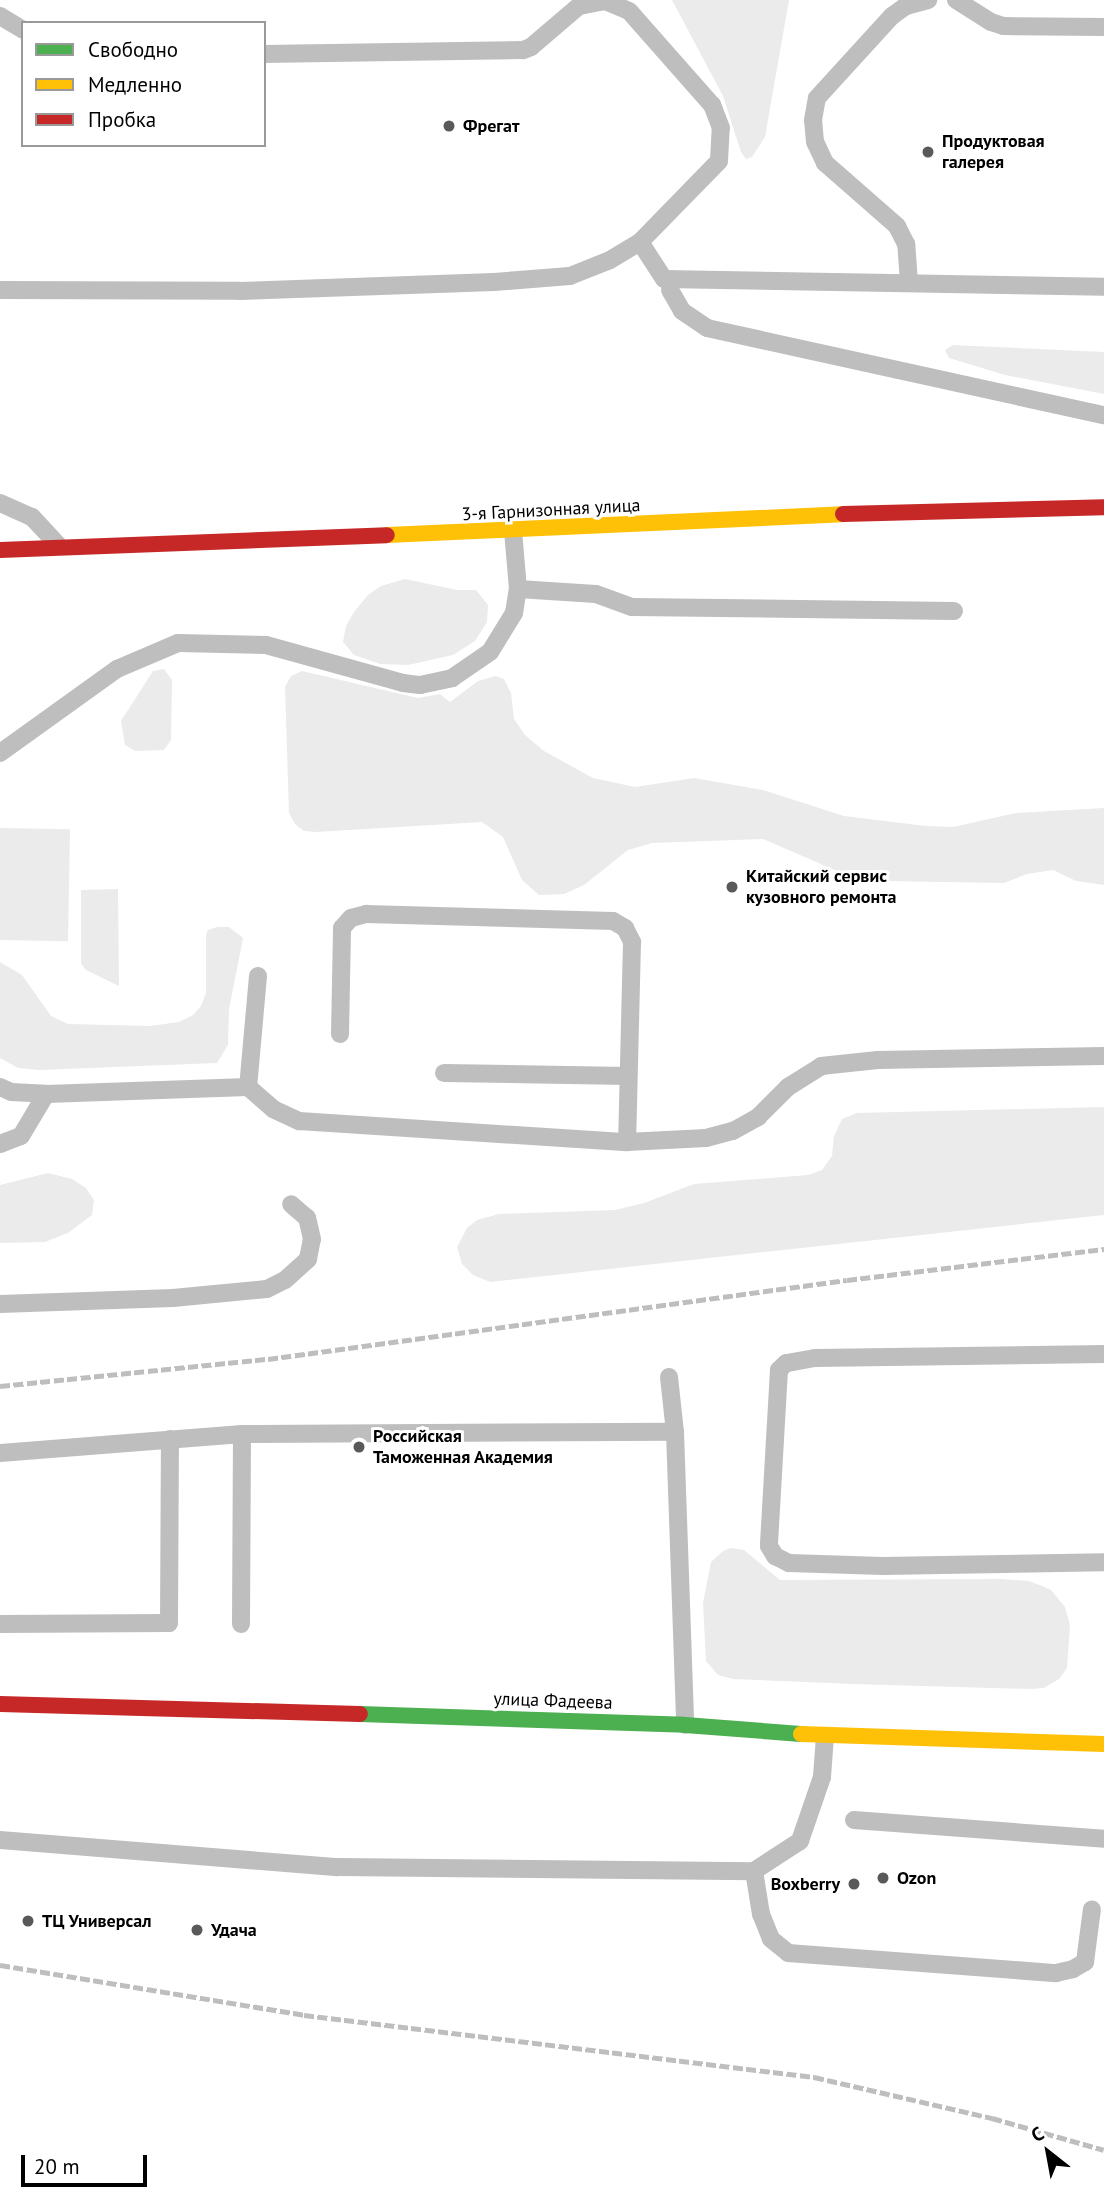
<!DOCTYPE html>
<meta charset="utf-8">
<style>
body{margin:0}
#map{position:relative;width:1104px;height:2208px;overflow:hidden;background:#fff;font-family:"PT Sans",sans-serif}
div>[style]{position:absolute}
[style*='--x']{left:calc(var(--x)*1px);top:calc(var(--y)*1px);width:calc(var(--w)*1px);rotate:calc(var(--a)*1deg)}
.green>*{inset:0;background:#ebebeb;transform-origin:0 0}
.lane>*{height:18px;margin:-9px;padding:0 9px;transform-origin:9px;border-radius:9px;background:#bebebe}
.fast>*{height:16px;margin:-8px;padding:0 8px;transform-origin:8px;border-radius:8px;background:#4caf50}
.slow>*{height:16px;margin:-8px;padding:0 8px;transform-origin:8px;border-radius:8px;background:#ffc107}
.jam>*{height:16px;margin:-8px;padding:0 8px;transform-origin:8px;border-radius:8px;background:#c62828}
.rail>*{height:5px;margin-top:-2.5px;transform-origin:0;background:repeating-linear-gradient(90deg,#bebebe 0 10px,transparent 0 13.5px)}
.dots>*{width:19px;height:19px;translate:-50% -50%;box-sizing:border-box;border:4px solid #fff;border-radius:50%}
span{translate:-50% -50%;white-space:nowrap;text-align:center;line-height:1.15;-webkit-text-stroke:6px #fff;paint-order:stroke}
.poi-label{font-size:18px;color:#000;font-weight:700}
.left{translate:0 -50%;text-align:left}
.right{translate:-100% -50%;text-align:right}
.street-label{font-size:18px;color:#000}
.legend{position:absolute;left:21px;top:21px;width:245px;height:126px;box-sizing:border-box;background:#fff;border:2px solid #999;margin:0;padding:9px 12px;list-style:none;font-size:21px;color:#000}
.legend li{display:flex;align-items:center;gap:14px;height:35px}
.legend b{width:35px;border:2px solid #999}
.north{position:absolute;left:1013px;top:2117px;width:70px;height:70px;-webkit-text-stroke:5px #fff;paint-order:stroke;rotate:329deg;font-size:19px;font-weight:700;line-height:28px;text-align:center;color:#000}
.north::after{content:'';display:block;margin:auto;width:24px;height:32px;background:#000;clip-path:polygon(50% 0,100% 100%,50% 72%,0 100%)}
.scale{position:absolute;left:21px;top:2155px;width:126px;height:32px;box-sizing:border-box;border:4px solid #000;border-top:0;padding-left:9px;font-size:21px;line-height:24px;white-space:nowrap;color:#000;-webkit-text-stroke:5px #fff;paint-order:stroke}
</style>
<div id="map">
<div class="green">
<div style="clip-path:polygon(672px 0,789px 0,765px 137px,752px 157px,746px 159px,741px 152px,723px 96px)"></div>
<div style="clip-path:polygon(953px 345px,1104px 352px,1104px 394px,1005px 375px,949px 358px,945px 350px)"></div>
<div style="clip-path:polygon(405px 579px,457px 590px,476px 590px,488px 605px,487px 622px,475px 641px,453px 655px,408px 665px,380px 664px,354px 655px,343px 642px,346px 626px,354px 612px,368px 595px,381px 586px)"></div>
<div style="clip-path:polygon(164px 669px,172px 680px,171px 740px,164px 750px,135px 751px,125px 745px,121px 721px,153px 671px)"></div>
<div style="clip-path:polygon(302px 671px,418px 698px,440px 694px,450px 702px,478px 681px,496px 676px,504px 679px,511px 693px,514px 719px,525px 735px,544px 751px,593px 778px,635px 787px,694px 778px,763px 790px,844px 816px,926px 826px,953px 827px,1016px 813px,1104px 808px,1104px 885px,1076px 881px,1053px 870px,1027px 874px,1004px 883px,884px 881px,844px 874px,763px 839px,652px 843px,628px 850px,584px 885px,564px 894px,539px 895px,522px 880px,503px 837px,482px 822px,316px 832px,304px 831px,295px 824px,289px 813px,285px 687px,291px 676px)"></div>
<div style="left:0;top:828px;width:70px;height:112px;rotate:1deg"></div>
<div style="clip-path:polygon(118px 889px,119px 986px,86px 970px,81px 964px,81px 890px)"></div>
<div style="clip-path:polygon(217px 927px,229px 927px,243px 938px,229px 1009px,228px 1045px,217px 1063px,39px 1070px,18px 1068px,0 1058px,0 962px,22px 975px,51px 1016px,68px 1024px,150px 1026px,179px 1022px,193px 1015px,201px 1006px,206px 993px,206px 935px,208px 930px)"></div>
<div style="clip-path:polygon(1104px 1107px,1104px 1215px,490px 1282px,473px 1275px,462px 1264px,457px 1247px,467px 1228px,477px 1220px,499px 1214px,615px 1210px,644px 1203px,694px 1184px,808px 1175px,822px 1170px,832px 1156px,834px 1136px,842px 1119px,857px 1113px)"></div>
<div style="clip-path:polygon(48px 1173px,72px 1179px,86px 1188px,94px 1200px,92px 1215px,68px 1233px,45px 1242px,0 1243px,0 1185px)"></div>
<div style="clip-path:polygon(731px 1548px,744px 1550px,780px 1580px,1001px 1579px,1029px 1581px,1042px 1586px,1051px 1590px,1065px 1607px,1070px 1625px,1067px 1668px,1059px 1679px,1044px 1688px,1031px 1689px,853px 1684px,733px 1679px,718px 1675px,706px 1661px,703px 1603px,711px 1562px,723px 1551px)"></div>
</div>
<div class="lane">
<div style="--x:956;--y:0;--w:41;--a:32.2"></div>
<div style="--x:991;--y:22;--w:13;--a:18"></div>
<div style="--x:1003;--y:26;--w:101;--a:0.6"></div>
<div style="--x:0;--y:16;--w:27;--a:31"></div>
<div style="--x:640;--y:242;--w:44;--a:57"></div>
<div style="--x:664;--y:279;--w:440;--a:1"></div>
<div style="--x:909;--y:283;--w:39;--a:-94"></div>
<div style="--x:906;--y:244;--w:20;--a:-117"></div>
<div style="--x:897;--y:226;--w:96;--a:-138.8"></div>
<div style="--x:825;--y:163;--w:23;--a:-115"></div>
<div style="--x:815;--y:142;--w:22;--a:-95"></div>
<div style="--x:813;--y:120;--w:22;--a:-80"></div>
<div style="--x:817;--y:98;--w:111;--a:-47.6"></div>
<div style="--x:892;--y:16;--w:17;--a:-36"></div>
<div style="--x:906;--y:6;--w:23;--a:-15"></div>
<div style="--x:0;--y:290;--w:239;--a:0.2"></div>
<div style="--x:239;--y:291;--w:255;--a:-2"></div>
<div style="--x:494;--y:282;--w:76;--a:-4.5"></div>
<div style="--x:570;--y:276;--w:43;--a:-21.8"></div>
<div style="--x:610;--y:260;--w:35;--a:-31"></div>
<div style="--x:640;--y:242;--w:113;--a:-45.7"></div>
<div style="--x:719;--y:161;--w:33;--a:-87"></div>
<div style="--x:721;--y:128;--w:25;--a:-111"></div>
<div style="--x:712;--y:105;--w:125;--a:-131.4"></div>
<div style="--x:629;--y:11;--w:26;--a:-157"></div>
<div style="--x:605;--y:1;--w:26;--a:169"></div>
<div style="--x:579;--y:6;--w:63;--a:139.5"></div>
<div style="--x:531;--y:47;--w:9;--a:159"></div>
<div style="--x:523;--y:50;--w:259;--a:179.1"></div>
<div style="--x:670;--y:290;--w:24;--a:60"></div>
<div style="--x:682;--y:311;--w:30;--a:34"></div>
<div style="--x:707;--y:328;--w:406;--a:12.4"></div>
<div style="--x:0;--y:503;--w:35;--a:24"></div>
<div style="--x:32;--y:517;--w:38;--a:47"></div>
<div style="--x:518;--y:589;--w:78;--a:3.7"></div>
<div style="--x:596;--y:594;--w:38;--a:20"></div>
<div style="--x:632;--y:607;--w:322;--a:0.7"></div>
<div style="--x:0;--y:753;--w:144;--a:-35.7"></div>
<div style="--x:117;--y:669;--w:66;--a:-23.1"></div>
<div style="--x:178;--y:643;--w:88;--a:1.3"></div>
<div style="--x:266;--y:645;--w:142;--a:15.5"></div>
<div style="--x:403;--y:683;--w:17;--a:7"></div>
<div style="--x:420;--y:685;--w:33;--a:-12"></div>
<div style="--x:452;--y:678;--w:46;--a:-34.4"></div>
<div style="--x:490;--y:652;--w:46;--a:-58.4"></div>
<div style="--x:514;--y:613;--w:24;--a:-81"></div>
<div style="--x:518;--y:589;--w:58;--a:-94.9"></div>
<div style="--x:258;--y:976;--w:111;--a:95.1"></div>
<div style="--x:248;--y:1087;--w:33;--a:41"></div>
<div style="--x:273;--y:1109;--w:29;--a:25"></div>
<div style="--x:299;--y:1121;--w:329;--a:3.7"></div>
<div style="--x:627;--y:1142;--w:79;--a:-2.9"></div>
<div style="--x:706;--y:1138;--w:28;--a:-15"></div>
<div style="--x:733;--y:1131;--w:29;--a:-29"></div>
<div style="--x:758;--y:1117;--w:42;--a:-45"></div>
<div style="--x:788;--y:1087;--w:39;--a:-32"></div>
<div style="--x:821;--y:1066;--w:57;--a:-6"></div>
<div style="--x:878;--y:1060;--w:226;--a:-1"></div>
<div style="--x:340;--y:1034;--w:106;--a:-88.9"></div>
<div style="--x:342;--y:928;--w:13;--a:-48"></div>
<div style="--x:351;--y:918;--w:16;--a:-15"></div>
<div style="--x:366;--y:914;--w:247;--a:1.6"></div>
<div style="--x:613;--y:921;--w:14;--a:30"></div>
<div style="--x:625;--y:928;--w:16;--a:63"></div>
<div style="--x:632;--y:942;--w:200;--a:91.4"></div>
<div style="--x:444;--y:1073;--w:184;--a:0.9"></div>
<div style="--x:0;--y:1087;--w:12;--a:24"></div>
<div style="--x:11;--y:1092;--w:35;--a:3"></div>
<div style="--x:46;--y:1094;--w:202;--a:-2"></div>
<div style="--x:0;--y:1144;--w:22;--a:-21"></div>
<div style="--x:21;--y:1136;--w:49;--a:-59.2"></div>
<div style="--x:0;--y:1304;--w:173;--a:-2"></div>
<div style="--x:173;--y:1298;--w:94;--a:-5.5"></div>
<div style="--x:267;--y:1289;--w:20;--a:-27"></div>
<div style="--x:285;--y:1280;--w:31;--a:-42"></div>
<div style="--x:308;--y:1259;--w:20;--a:-79"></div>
<div style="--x:312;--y:1239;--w:22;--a:-103"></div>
<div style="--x:307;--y:1218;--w:21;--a:-139"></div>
<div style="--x:1104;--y:1354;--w:289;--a:179.2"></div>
<div style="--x:815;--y:1358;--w:29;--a:170"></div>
<div style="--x:786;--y:1363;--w:10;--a:135"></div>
<div style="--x:779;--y:1370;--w:176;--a:93.3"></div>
<div style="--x:769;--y:1546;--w:12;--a:59"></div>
<div style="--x:775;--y:1556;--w:16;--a:27"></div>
<div style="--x:789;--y:1563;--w:94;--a:1.8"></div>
<div style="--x:883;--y:1566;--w:221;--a:-1"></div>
<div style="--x:669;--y:1377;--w:55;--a:83.8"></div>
<div style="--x:675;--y:1432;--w:293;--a:88"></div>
<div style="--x:0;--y:1453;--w:243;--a:-4.5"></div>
<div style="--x:242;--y:1434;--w:433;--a:-0.3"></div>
<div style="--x:0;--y:1624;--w:169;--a:-0.3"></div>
<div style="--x:169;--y:1623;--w:184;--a:-89.7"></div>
<div style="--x:241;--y:1624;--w:190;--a:-89.7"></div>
<div style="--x:825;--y:1736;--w:41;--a:94.2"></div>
<div style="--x:822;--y:1777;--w:68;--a:109"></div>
<div style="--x:800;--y:1841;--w:55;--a:146.9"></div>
<div style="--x:754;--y:1871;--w:44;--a:80.8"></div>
<div style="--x:761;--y:1914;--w:27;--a:68"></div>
<div style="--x:771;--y:1939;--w:22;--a:39"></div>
<div style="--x:788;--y:1953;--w:269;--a:4.3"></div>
<div style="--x:1056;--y:1973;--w:17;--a:-13"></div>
<div style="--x:1073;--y:1969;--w:14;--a:-30"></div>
<div style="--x:1085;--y:1962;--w:53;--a:-82.5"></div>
<div style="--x:854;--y:1820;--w:251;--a:4.3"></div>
<div style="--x:0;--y:1840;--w:339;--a:4.6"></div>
<div style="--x:338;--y:1867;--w:416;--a:0.6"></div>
</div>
<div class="fast">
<div style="--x:360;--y:1714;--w:325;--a:1.9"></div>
<div style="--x:685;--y:1725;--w:116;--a:4.4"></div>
</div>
<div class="slow">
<div style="--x:387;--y:535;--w:456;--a:-2.6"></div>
<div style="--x:801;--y:1734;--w:303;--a:1.9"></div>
</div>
<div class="jam">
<div style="--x:843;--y:514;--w:261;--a:-1.5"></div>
<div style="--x:0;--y:550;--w:387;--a:-2.2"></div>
<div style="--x:0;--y:1704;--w:360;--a:1.6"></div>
</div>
<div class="rail">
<div style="--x:0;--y:1386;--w:269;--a:-5.8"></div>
<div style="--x:268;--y:1359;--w:584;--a:-7.77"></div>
<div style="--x:847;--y:1280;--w:259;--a:-6.9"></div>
<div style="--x:0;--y:1965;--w:308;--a:9.3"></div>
<div style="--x:304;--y:2015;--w:514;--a:6.93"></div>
<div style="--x:814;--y:2077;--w:183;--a:13"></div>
<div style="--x:992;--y:2118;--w:116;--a:15.9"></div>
</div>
<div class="dots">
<div style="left:449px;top:126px;background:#595959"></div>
<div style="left:928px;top:152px;background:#595959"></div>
<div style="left:732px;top:887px;background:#595959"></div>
<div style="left:359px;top:1447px;background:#595959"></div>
<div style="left:883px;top:1878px;background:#595959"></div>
<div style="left:854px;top:1884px;background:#595959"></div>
<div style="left:28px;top:1921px;background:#595959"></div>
<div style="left:197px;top:1930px;background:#595959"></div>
</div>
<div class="poi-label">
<span class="left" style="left:463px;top:126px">Фрегат</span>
<span class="left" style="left:942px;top:152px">Продуктовая<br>галерея</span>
<span class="left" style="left:746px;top:887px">Китайский сервис<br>кузовного ремонта</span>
<span class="left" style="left:373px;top:1447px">Российская<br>Таможенная Академия</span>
<span class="left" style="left:897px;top:1878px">Ozon</span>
<span class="right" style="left:840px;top:1884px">Boxberry</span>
<span class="left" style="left:42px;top:1921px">ТЦ Универсал</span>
<span class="left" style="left:211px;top:1930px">Удача</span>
</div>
<div class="street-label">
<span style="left:551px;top:510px;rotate:-3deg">3-я Гарнизонная улица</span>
<span style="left:553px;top:1701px;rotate:2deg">улица Фадеева</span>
</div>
<ul class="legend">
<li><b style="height:9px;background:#4caf50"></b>Свободно</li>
<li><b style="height:9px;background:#ffc107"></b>Медленно</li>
<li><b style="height:9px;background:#c62828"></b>Пробка</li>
</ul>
<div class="north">С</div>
<div class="scale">20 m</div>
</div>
